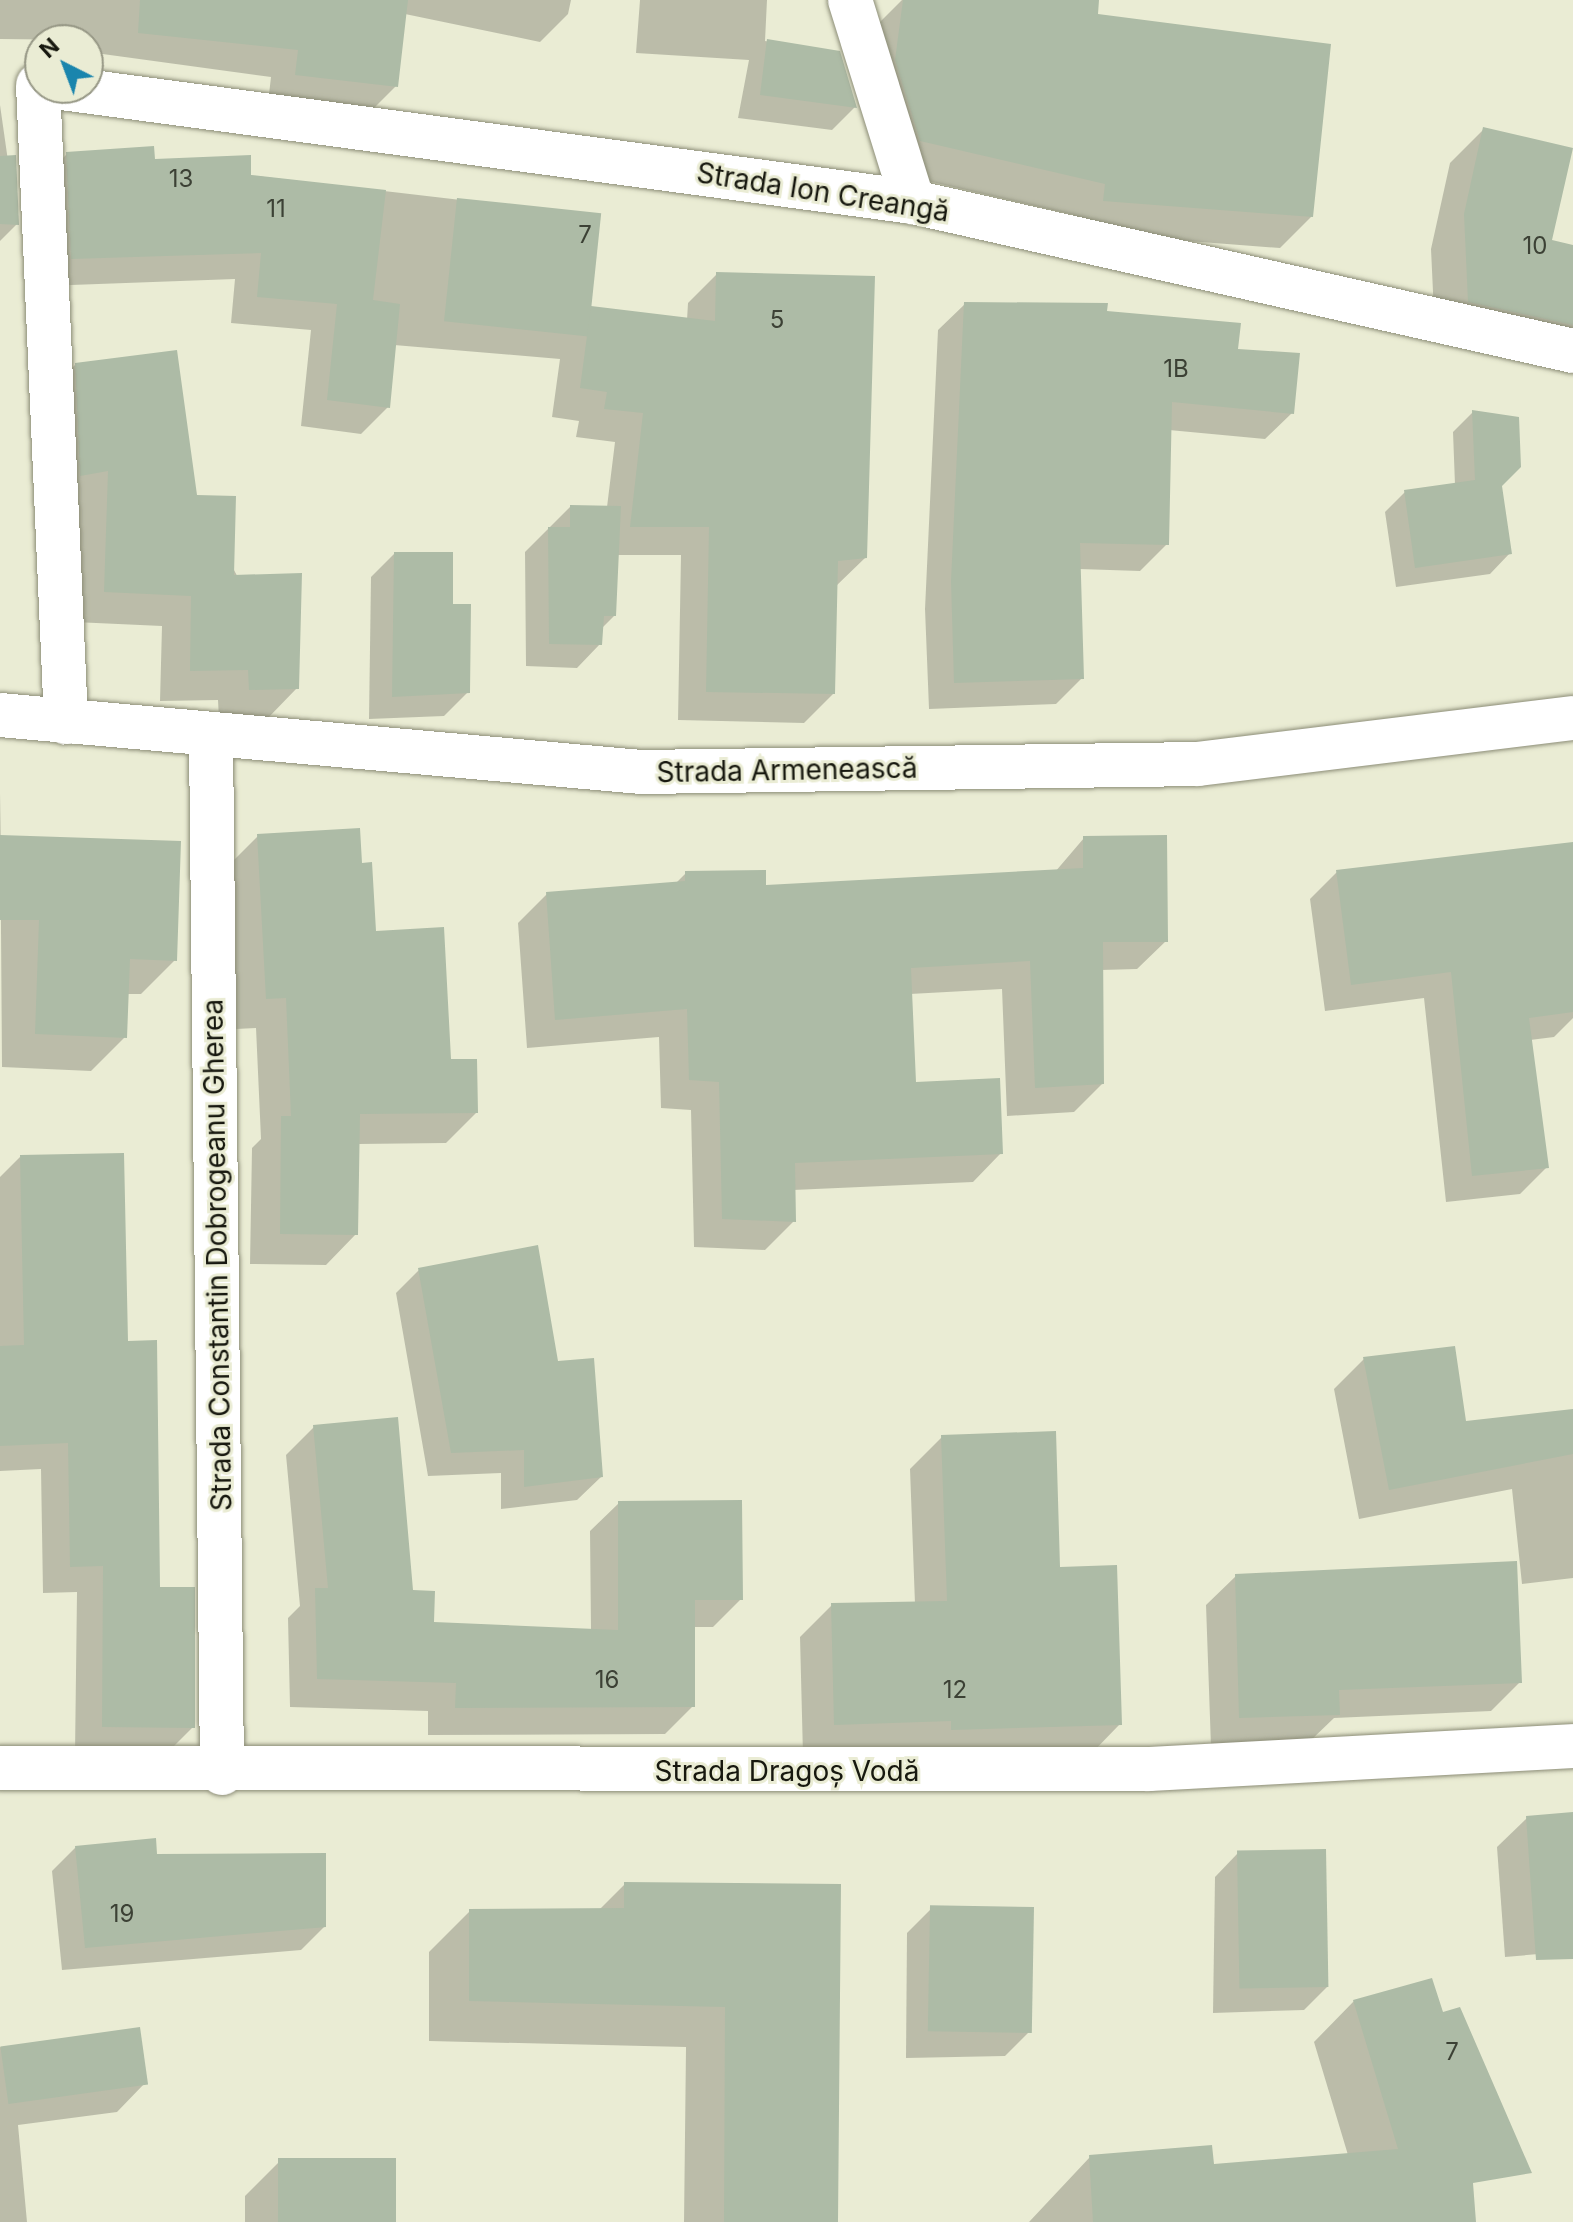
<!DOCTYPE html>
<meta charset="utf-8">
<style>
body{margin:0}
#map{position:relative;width:1573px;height:2222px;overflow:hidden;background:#eaecd4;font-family:Inter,sans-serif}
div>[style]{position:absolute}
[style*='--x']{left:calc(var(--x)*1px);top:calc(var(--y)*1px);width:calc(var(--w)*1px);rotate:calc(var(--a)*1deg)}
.shadow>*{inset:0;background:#0003}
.building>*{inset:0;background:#adbba6;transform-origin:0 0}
.roads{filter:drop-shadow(0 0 2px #8c8d77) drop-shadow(0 0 2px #8c8d77)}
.street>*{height:44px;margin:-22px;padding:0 22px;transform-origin:22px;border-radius:22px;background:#fff}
span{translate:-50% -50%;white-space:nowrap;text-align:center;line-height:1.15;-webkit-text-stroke:6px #eaecd4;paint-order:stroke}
.number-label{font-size:24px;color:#3c4135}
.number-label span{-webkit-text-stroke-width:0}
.street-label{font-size:28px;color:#17180f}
.north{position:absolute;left:24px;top:24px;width:80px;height:80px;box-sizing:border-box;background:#eaecd4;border:2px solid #969785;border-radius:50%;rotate:318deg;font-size:22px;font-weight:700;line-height:32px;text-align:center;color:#17180f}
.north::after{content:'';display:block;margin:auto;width:28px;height:36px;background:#1a85ad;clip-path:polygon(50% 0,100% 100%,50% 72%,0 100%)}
</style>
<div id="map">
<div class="shadow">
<div style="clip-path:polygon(0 0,571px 0,568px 14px,540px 42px,405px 14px,396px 86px,368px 114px,268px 103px,271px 77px,88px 52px,88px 40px,0 39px)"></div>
<div style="clip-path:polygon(640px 0,767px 0,765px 41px,838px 53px,855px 107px,832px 130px,738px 118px,749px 60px,636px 53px)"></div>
<div style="clip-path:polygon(902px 0,925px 0,1312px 216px,1280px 248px,1072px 232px,1074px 215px,889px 172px,873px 29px)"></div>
<div style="clip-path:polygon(0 105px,17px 224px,0 241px)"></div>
<div style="clip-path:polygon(1484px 129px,1550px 241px,1573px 247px,1573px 354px,1435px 335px,1431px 249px,1450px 163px)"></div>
<div style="clip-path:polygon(67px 154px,599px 216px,586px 314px,592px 308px,687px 320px,688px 303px,717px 274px,865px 558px,835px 587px,833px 694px,804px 723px,678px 720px,681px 555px,617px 555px,614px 616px,601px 629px,600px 644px,577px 668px,526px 666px,525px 552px,570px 507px,607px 507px,615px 442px,576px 437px,579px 421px,552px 417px,560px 359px,394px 345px,388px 407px,361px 434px,301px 426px,311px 330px,231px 323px,235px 279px,44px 286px,40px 181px)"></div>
<div style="clip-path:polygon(965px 304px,1105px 312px,1236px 351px,1292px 413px,1265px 439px,1169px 430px,1167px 544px,1140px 571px,1079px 569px,1082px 678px,1056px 704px,929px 709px,925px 609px,938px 330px)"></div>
<div style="clip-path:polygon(76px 364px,195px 497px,297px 688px,267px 719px,219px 720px,218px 700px,160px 701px,162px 626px,74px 622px,45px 395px)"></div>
<div style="clip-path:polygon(1473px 412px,1500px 485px,1510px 553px,1490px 574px,1396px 587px,1385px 512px,1405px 492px,1455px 485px,1453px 432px)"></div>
<div style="clip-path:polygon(394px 554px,451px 606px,468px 692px,444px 716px,369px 719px,371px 577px)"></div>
<div style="clip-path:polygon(0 792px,1px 837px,175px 960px,141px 994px,127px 994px,125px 1037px,91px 1071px,2px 1067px)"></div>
<div style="clip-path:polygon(258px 836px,361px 866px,374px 933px,476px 1113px,446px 1143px,358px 1144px,356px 1234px,326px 1265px,250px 1264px,252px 1148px,261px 1139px,256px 1028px,236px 1029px,228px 866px)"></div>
<div style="clip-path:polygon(1084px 838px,1166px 941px,1137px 969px,1101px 970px,1102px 1084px,1074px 1112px,1007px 1116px,1002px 989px,910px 994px,914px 1084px,1001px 1153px,973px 1182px,793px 1190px,794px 1221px,765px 1250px,694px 1247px,691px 1110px,661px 1108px,659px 1037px,527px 1048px,518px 923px,547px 894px,675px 884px,686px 873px,764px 887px,1055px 872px)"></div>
<div style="clip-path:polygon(1573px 844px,1573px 1018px,1554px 1037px,1530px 1040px,1547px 1167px,1520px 1194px,1446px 1202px,1424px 998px,1325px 1011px,1310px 899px,1337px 872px)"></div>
<div style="clip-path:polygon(20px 1157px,126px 1343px,158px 1589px,193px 1727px,166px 1754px,75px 1753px,77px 1592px,43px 1593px,41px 1469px,0 1471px,0 1177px)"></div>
<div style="clip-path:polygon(419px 1270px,556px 1363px,601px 1477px,577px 1500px,501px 1509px,501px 1473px,428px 1476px,396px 1293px)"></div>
<div style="clip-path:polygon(1364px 1359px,1465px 1423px,1573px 1411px,1573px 1578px,1522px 1584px,1512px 1489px,1359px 1519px,1334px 1389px)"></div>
<div style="clip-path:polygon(314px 1427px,432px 1624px,591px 1631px,590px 1531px,619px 1503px,741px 1599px,713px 1627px,693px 1627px,693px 1706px,665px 1734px,428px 1735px,428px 1711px,290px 1707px,288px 1618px,300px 1606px,286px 1455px)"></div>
<div style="clip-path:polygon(942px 1437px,1058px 1569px,1120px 1724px,1089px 1756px,803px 1756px,800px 1637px,832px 1605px,915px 1604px,910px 1469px)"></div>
<div style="clip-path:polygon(1236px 1576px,1520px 1682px,1491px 1711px,1334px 1718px,1308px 1743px,1211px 1747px,1206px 1605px)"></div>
<div style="clip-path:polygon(1573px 1814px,1573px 1951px,1505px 1957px,1497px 1847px,1527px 1818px)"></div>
<div style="clip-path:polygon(76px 1847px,156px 1856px,324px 1927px,301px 1950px,62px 1970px,52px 1871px)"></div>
<div style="clip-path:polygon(1238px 1853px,1327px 1987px,1304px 2010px,1213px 2013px,1215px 1877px)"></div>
<div style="clip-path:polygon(625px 1884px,839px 1886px,836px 2222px,684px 2222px,686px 2047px,429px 2041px,429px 1952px,470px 1911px,598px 1911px)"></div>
<div style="clip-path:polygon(930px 1910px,1029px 2032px,1005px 2056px,906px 2058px,907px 1933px)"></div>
<div style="clip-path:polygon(1354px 2001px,1474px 2222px,1029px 2222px,1090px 2157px,1212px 2166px,1348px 2155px,1314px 2042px)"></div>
<div style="clip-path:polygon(0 2047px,145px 2083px,117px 2112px,18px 2125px,27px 2222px,0 2222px)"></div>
<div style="clip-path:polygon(279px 2162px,394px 2222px,245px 2222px,245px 2196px)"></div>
</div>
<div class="building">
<div style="clip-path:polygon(140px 0,408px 0,398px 87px,295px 75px,298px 50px,138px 33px)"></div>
<div style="clip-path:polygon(903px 0,1099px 0,1098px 14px,1331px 44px,1313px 217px,1103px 201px,1105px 184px,920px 141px,895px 60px)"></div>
<div style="clip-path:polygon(767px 39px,840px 51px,857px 108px,760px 95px)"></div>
<div style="clip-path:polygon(1483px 127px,1573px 148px,1552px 240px,1573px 245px,1573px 325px,1468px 302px,1464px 214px)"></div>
<div style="clip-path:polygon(154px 146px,155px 159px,251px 155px,251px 175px,386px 190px,373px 300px,400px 304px,390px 408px,327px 400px,337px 304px,257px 297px,261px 253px,71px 259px,66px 152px)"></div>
<div style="clip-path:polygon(16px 155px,19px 225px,0 224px,0 156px)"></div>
<div style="left:457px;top:198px;width:145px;height:124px;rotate:6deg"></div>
<div style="clip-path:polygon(716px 272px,875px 276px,867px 558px,838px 561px,835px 694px,706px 692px,709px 527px,630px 527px,643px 413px,604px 409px,607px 392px,580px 388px,591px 306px,715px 321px)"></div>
<div style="clip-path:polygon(964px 302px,1108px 303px,1107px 311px,1241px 323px,1238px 349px,1300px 353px,1294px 414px,1172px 402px,1169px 545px,1080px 543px,1084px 679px,954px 683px,951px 581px)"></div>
<div style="clip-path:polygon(177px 350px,197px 495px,236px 496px,234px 575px,302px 573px,299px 689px,249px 690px,248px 670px,190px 671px,191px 596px,104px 592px,108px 471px,80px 476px,75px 363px)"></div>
<div style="clip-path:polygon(1472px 410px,1519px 417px,1521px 467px,1502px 486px,1512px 554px,1415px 568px,1404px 490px,1475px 480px)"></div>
<div style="clip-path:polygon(570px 505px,621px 506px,616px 616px,604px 616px,602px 645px,549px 644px,548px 527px,570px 527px)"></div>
<div style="clip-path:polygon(394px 552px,453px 552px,453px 604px,471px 604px,470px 693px,392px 697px)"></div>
<div style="clip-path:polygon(360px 828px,362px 863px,372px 862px,376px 931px,444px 927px,451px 1059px,477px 1059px,478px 1113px,360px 1114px,358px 1235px,280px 1234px,281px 1116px,291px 1116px,286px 998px,266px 999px,257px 834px)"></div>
<div style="clip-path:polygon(0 835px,181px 841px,177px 961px,130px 959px,127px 1038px,35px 1034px,39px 920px,0 920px)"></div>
<div style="clip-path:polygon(1167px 835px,1168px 942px,1103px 942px,1104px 1084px,1035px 1088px,1030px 961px,911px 968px,916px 1082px,1000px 1078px,1003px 1154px,795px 1163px,796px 1222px,722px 1219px,719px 1082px,689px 1080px,687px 1009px,555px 1020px,546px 892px,685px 881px,685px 871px,766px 870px,766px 885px,1083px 868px,1083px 836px)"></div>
<div style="clip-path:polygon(1573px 842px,1573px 1012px,1529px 1018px,1549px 1168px,1472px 1176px,1451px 972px,1351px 985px,1336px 870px)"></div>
<div style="clip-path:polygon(124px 1153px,128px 1341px,157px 1340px,160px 1587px,195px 1587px,195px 1728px,102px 1727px,103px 1566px,70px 1567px,68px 1443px,0 1446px,0 1346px,24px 1345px,20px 1155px)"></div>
<div style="clip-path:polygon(538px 1245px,558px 1361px,594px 1358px,603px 1477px,524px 1487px,524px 1450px,451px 1453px,418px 1268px)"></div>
<div style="clip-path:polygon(1455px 1346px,1466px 1421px,1573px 1409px,1573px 1454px,1389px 1490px,1363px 1357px)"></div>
<div style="clip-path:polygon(398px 1417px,413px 1590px,435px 1591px,434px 1622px,618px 1630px,618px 1501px,742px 1500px,743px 1600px,695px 1600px,695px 1707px,455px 1708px,456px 1683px,317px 1679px,315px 1588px,328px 1588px,313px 1425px)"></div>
<div style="clip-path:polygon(1056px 1431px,1060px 1567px,1117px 1565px,1122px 1725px,951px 1730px,951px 1721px,834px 1725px,831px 1603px,947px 1601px,941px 1435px)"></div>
<div style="clip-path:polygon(1517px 1561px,1522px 1683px,1339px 1690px,1340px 1715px,1239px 1718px,1235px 1574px)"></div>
<div style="clip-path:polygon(1573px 1812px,1573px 1959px,1536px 1960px,1526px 1816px)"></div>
<div style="clip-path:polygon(156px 1838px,157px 1854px,326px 1853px,326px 1927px,85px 1948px,75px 1846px)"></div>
<div style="left:1326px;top:1849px;width:138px;height:89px;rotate:89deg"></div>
<div style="clip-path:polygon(624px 1882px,841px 1884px,838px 2222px,724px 2222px,725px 2007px,469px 2001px,469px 1909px,624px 1908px)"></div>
<div style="left:1034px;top:1907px;width:126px;height:104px;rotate:91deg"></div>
<div style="clip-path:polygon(1432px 1978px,1443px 2012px,1460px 2007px,1532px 2173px,1473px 2183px,1476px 2222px,1093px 2222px,1089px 2155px,1212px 2145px,1214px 2164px,1398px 2149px,1353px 2000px)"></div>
<div style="left:140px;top:2027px;width:58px;height:141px;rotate:82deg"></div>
<div style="left:396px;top:2158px;width:64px;height:118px;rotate:90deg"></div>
</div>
<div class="roads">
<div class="street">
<div style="--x:850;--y:0;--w:212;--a:72.7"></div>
<div style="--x:38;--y:85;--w:638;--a:87.48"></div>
<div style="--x:62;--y:88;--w:859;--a:7.63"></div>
<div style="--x:913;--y:202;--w:677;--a:12.72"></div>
<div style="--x:0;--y:715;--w:644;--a:5.08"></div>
<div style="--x:641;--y:772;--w:557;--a:-0.82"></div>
<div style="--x:1198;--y:764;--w:378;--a:-7"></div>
<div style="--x:211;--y:738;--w:1035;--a:89.39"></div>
<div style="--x:0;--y:1768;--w:1149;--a:0.05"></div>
<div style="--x:1149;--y:1769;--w:425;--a:-3.1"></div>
</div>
</div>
<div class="number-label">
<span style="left:181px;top:179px">13</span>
<span style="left:276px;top:209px">11</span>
<span style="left:585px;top:235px">7</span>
<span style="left:1535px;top:246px">10</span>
<span style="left:777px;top:320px">5</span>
<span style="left:1176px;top:369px">1B</span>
<span style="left:607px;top:1680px">16</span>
<span style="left:955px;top:1690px">12</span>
<span style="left:122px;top:1914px">19</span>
<span style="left:1452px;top:2052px">7</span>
</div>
<div class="street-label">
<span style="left:823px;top:192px;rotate:9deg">Strada Ion Creangă</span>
<span style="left:787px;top:770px;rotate:-1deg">Strada Armenească</span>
<span style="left:217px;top:1255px;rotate:-91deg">Strada Constantin Dobrogeanu Gherea</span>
<span style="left:787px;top:1771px">Strada Dragoș Vodă</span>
</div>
<div class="north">N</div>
</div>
